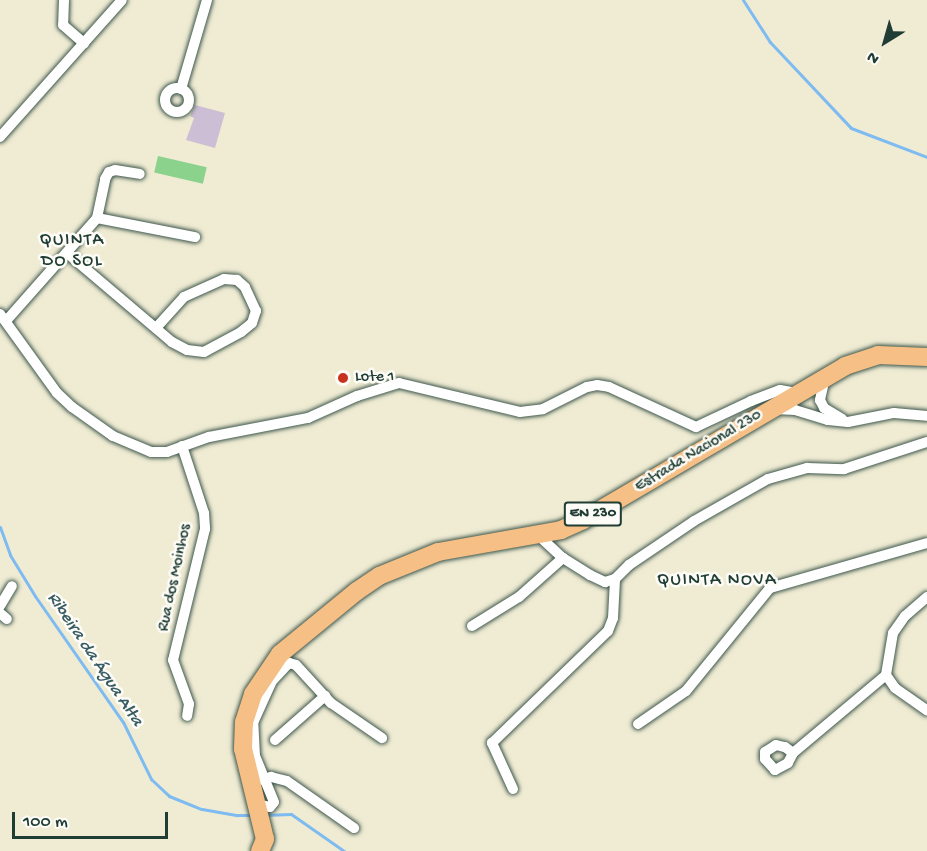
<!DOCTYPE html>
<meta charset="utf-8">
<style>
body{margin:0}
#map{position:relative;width:927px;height:851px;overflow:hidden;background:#f0ecd4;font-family:"Gochi Hand",sans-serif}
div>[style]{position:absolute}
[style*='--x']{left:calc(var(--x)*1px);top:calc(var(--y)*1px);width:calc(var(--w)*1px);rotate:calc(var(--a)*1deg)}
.industrial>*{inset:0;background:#ccbed4}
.green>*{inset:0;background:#8bd28c;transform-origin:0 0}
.stream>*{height:3px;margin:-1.5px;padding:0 1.5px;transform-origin:1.5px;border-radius:1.5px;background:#7ebbf1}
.roads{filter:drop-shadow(0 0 2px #3e574c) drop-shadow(0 0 2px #3e574c)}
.street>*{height:10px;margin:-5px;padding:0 5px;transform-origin:5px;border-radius:5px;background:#fff}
.street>.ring{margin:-5px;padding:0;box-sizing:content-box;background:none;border:10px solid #fff;border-radius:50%}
.primary>*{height:18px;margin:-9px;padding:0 9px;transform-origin:9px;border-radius:9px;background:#f5bf86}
.dots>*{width:16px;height:16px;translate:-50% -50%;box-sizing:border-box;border:3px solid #fdfcf7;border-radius:50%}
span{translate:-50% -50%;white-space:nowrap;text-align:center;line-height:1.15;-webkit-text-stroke:5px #fdfcf7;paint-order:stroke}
.shield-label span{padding:2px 4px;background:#fdfcf7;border:2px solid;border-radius:4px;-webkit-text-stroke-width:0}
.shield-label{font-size:15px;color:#1f3d34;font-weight:700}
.poi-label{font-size:16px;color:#1f3d34}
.left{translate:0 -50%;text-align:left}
.street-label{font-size:16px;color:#1f3d34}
.neighbourhood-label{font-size:18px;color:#1f3d34;letter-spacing:1.5px}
.water-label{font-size:18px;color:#375c63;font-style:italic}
.north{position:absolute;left:855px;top:12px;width:60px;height:60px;-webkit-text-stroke:4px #fdfcf7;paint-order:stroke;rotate:217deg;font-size:16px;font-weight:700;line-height:24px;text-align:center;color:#1f3d34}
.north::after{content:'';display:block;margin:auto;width:21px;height:27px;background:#1f3d34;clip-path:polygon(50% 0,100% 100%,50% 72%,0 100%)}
.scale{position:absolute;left:12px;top:812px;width:156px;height:27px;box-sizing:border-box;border:3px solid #1f3d34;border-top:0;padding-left:8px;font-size:18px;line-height:21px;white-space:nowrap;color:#1f3d34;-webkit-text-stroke:4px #fdfcf7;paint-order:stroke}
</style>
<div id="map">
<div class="industrial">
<div style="clip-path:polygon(195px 105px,225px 113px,215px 148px,186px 140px,194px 118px,190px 116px)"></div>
</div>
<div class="green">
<div style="left:158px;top:156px;width:50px;height:17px;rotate:13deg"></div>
</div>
<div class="stream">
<div style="--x:743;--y:0;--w:50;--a:57.3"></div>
<div style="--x:770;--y:42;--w:118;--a:46.7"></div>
<div style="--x:851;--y:128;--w:81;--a:20.9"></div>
<div style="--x:0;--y:527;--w:30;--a:70"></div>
<div style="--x:10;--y:555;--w:48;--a:58.6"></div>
<div style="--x:35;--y:596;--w:154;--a:55.1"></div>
<div style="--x:123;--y:722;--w:64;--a:63.8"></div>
<div style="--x:151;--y:779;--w:25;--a:43"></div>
<div style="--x:169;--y:796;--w:35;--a:22"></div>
<div style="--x:202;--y:809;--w:36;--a:10"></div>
<div style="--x:237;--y:815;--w:15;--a:0"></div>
<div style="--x:264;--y:815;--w:27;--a:-2"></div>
<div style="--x:291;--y:814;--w:65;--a:34.9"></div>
</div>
<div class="roads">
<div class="street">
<div style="--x:64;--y:0;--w:25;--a:92"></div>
<div style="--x:63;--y:25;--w:28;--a:41"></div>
<div class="ring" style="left:165px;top:88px;width:14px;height:14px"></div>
<div style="--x:181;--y:89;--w:93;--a:-73.7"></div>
<div style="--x:0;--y:137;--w:183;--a:-48.3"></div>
<div style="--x:97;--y:218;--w:40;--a:-78"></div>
<div style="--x:105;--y:179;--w:8;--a:-60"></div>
<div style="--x:109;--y:172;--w:6;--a:-18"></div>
<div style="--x:115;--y:170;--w:25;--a:9"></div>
<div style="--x:67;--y:253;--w:138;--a:40.3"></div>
<div style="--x:172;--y:342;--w:17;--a:28"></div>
<div style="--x:187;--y:350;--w:17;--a:7"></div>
<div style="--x:204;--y:352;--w:42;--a:-28.4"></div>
<div style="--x:241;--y:332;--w:14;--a:-39"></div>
<div style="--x:252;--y:323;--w:13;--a:-72"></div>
<div style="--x:256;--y:311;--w:26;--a:-115"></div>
<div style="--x:245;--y:287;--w:11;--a:-139"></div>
<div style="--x:237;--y:280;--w:13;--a:-176"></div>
<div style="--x:224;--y:279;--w:44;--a:155.8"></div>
<div style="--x:184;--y:297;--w:42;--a:132.1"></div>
<div style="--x:0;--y:314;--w:97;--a:54.2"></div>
<div style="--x:57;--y:393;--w:21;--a:43"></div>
<div style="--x:72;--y:407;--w:50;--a:35.3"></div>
<div style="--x:113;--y:436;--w:41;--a:22.8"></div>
<div style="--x:151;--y:452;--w:16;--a:0"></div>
<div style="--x:167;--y:452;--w:45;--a:-19.7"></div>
<div style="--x:209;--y:437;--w:101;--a:-10.9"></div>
<div style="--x:308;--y:418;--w:54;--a:-24.2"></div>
<div style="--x:357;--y:396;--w:44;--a:-17.2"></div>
<div style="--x:399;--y:383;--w:124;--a:13.5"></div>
<div style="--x:520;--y:412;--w:23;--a:-7"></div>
<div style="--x:543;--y:409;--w:49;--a:-26.6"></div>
<div style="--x:587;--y:387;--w:10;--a:-11"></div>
<div style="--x:597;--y:385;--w:12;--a:9"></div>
<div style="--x:609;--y:387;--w:96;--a:24.7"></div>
<div style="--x:696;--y:427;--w:61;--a:-25.3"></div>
<div style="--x:751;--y:401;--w:31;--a:-21"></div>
<div style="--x:780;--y:390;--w:17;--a:10"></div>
<div style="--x:6;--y:321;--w:137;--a:-48.5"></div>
<div style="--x:97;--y:218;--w:100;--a:11"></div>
<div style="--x:825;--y:378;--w:23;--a:103"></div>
<div style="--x:820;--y:400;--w:9;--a:63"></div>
<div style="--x:824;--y:408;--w:21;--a:31"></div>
<div style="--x:775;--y:409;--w:20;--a:3"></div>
<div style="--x:795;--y:410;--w:34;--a:17"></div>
<div style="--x:828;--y:420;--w:20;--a:6"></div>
<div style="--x:848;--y:422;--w:47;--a:-11.1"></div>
<div style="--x:894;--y:413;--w:33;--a:5"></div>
<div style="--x:182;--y:446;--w:71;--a:71.8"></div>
<div style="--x:204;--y:513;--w:16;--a:86"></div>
<div style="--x:205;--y:529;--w:135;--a:103.7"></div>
<div style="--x:173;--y:660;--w:47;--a:70"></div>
<div style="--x:189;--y:704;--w:12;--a:99"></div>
<div style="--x:538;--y:535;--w:34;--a:43"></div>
<div style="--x:563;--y:558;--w:32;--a:32"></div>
<div style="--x:590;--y:575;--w:17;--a:25"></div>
<div style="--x:605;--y:582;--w:10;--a:-17"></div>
<div style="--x:615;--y:579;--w:20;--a:-45"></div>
<div style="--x:629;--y:565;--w:78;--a:-34.1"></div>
<div style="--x:694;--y:521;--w:85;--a:-29.6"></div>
<div style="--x:768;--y:479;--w:41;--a:-15.8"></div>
<div style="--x:807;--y:468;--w:37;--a:2"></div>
<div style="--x:844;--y:469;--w:87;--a:-18"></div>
<div style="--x:927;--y:597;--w:29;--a:139"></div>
<div style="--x:905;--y:616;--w:21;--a:125"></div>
<div style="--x:893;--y:633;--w:43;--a:99.5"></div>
<div style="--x:886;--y:675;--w:16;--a:55"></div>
<div style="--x:895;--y:688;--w:39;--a:35"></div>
<div style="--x:0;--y:606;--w:23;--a:-59"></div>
<div style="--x:0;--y:613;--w:9;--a:41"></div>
<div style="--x:472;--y:626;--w:55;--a:-31.7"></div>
<div style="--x:519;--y:597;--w:59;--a:-41.6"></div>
<div style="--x:638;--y:724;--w:58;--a:-34.5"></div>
<div style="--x:686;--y:691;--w:133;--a:-50.8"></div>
<div style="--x:770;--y:588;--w:163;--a:-16"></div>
<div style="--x:275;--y:740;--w:67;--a:-41.3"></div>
<div style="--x:793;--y:753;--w:11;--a:117"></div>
<div style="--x:788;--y:763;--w:15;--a:152"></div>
<div style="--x:775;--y:770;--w:15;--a:-132"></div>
<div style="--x:765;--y:759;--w:7;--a:-90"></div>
<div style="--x:765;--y:752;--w:13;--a:-32"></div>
<div style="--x:776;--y:745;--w:9;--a:13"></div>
<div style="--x:785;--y:747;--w:10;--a:37"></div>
<div style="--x:793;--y:753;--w:121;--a:-40"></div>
<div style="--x:263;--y:780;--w:9;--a:-21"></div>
<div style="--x:271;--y:777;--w:16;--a:14"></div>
<div style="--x:287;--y:781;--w:82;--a:35"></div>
<div style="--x:513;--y:789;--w:51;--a:-114.5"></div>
<div style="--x:492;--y:743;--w:161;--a:-44"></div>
<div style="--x:608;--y:631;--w:14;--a:-69"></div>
<div style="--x:613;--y:618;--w:39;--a:-87"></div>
<div style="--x:257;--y:804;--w:13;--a:13"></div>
<div style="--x:270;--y:807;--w:6;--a:-51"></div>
<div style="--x:274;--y:802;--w:50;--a:-112.4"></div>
<div style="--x:255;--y:756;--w:33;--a:-93"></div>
<div style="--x:253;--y:723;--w:46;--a:-65.7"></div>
<div style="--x:272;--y:681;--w:25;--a:-47"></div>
<div style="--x:289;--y:663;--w:7;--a:16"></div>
<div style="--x:296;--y:665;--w:52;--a:47.4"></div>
<div style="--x:331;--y:703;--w:62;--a:34.5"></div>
</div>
<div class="primary">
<div style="--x:260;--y:851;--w:13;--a:-67"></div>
<div style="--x:265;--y:839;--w:93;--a:-103.7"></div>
<div style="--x:243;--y:749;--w:27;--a:-88"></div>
<div style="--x:244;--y:722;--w:29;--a:-72"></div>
<div style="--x:253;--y:694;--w:48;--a:-56"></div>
<div style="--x:280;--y:654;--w:99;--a:-39.3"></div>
<div style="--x:357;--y:591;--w:27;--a:-34"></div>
<div style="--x:379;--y:576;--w:64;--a:-22.1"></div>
<div style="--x:438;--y:552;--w:125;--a:-10.1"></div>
<div style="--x:561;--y:530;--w:24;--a:-24"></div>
<div style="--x:583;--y:520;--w:304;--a:-30.4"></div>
<div style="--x:845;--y:366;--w:35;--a:-18"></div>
<div style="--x:878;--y:355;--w:49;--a:2.3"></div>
</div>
</div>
<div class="dots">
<div style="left:343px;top:378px;background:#c8321e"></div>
</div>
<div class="shield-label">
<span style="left:593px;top:514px">EN 230</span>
</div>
<div class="poi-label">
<span class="left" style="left:355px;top:378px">Lote 1</span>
</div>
<div class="street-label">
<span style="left:699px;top:452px;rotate:-31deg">Estrada Nacional 230</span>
<span style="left:176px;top:578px;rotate:-78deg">Rua dos Moinhos</span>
</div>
<div class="neighbourhood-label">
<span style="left:72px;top:252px">QUINTA<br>DO SOL</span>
<span style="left:717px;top:581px">QUINTA NOVA</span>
</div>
<div class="water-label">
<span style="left:94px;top:660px;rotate:56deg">Ribeira da Água Alta</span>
</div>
<div class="north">N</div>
<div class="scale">100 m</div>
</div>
